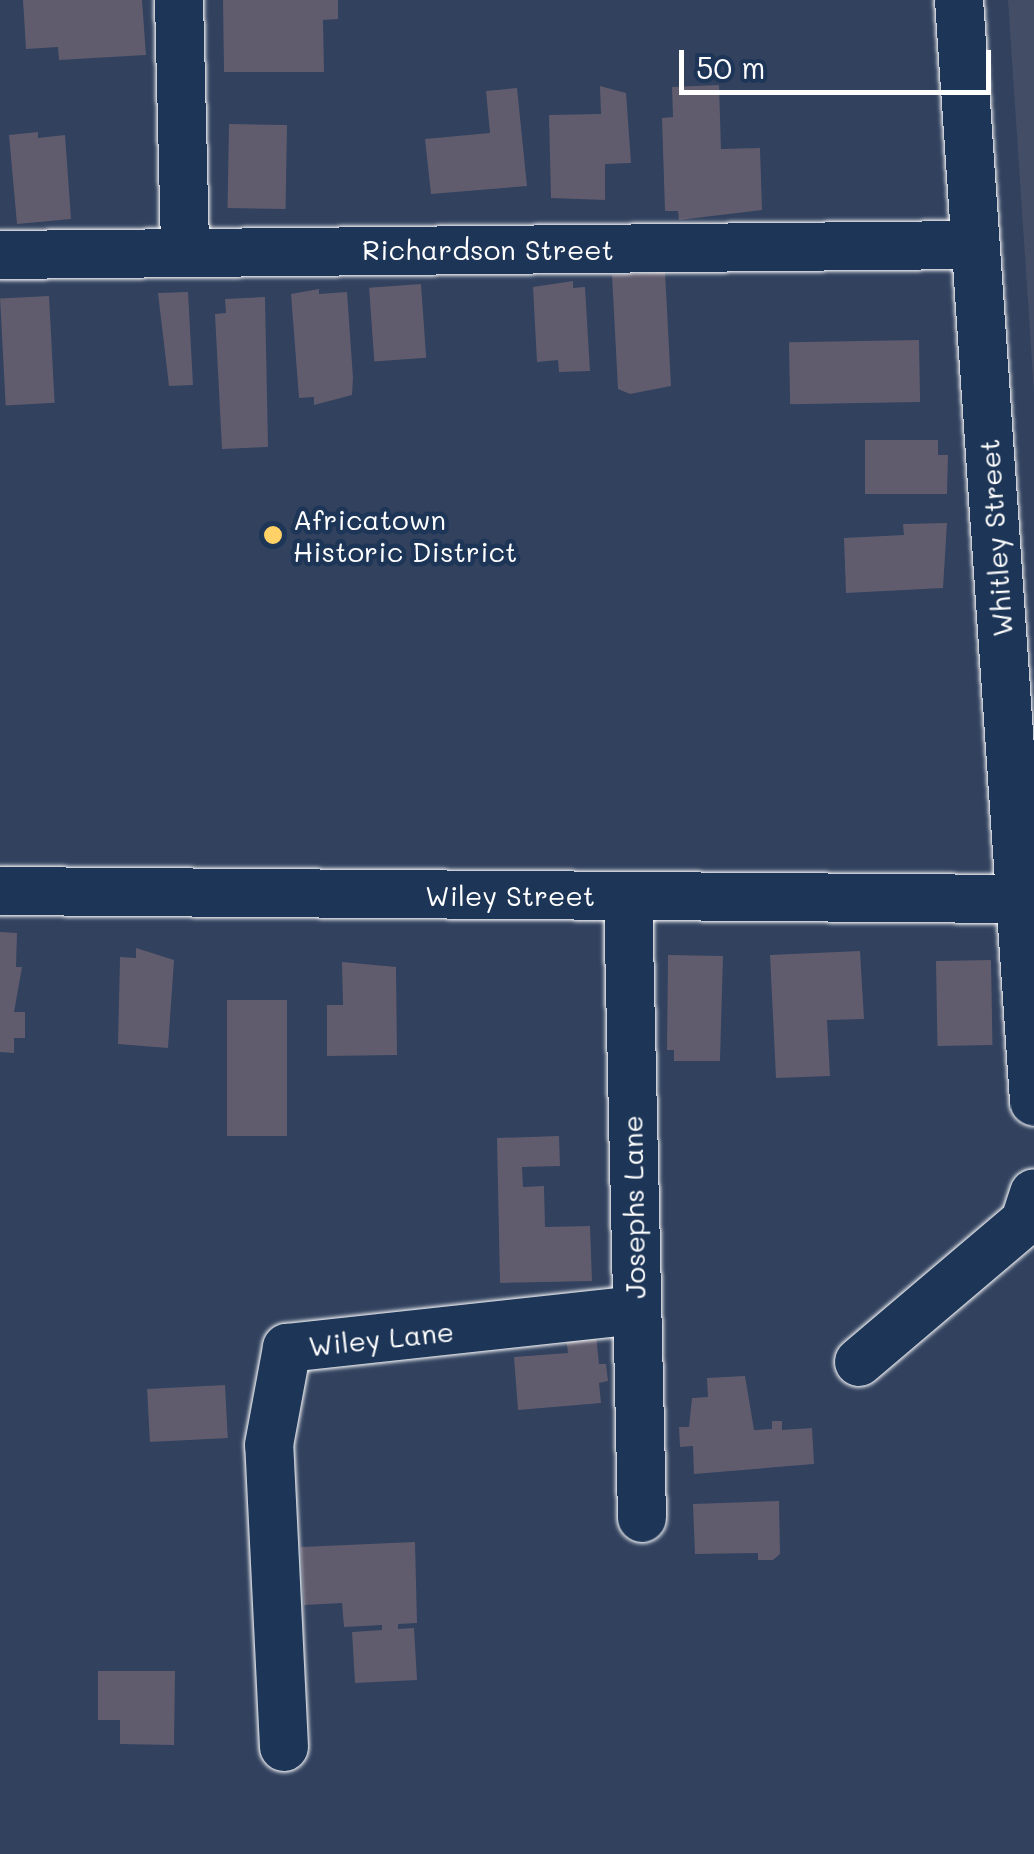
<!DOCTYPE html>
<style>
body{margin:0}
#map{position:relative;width:1034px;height:1854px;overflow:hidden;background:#31415e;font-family:Mali,sans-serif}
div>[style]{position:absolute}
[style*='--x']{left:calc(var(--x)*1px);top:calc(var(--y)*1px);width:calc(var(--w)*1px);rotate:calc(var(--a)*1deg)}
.built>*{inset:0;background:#434d66}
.building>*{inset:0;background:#605c6e;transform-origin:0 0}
.roads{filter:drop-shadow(0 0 2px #fff) drop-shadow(0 0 2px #fff)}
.minor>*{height:48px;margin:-24px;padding:0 24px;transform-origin:24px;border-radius:24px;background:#1d3557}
.dots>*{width:28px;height:28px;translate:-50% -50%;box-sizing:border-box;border:5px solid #1d3557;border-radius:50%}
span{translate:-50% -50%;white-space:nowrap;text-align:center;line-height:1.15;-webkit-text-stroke:9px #1d3557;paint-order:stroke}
.street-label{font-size:28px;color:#fff}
.poi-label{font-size:28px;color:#fff}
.left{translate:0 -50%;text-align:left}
.scale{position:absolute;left:679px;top:50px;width:312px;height:45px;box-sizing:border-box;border:5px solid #fff;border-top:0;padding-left:12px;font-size:30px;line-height:35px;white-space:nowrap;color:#fff;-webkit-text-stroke:8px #1d3557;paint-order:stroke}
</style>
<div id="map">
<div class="built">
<div style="clip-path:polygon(1008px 0,1034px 0,1034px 393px)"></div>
</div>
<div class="building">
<div style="clip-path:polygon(23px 0,142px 0,146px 55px,59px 60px,58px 47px,26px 49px)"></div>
<div style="clip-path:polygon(223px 0,338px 0,338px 19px,323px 20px,324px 72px,224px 72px)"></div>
<div style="clip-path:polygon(719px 85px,721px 149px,760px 148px,762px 210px,679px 220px,678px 211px,665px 211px,662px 118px,673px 117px,672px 87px)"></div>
<div style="clip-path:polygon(600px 86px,626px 93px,631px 163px,605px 164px,605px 200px,551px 198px,549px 115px,601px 114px)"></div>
<div style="clip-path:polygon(517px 88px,527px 186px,431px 194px,425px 139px,490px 133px,486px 91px)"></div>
<div style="left:229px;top:124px;width:58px;height:84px;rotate:1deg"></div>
<div style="clip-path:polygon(38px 132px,38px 138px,65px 135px,71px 219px,17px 224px,9px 135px)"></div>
<div style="clip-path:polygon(665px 272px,671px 386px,630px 394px,618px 389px,612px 275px)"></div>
<div style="clip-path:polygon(573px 281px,573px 288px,585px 287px,590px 371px,559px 372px,558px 360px,537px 362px,533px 287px)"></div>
<div style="left:421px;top:284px;width:74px;height:52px;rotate:86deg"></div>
<div style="clip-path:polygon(319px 289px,319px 294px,347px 292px,353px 378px,352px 395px,314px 405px,314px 397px,299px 398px,291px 294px)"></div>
<div style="clip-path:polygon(188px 292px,193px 385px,169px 386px,158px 293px)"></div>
<div style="left:49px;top:296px;width:107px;height:49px;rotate:87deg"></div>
<div style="clip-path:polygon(265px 297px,268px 447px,222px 449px,215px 314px,226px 313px,225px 299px)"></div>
<div style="left:919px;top:340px;width:62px;height:130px;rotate:89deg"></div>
<div style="clip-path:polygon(865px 440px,938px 440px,938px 455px,948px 455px,947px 494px,865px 494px)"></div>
<div style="clip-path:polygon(947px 523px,943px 588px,846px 593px,844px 538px,904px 535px,903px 524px)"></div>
<div style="clip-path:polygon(0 932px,17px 933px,16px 967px,22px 967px,14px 1012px,25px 1012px,25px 1038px,14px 1038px,14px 1053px,0 1052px)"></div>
<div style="clip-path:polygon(136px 948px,174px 960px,168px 1048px,118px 1044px,120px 957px,136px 958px)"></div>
<div style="clip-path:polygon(860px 951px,864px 1019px,827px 1020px,830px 1076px,776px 1078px,770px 955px)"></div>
<div style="clip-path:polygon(668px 955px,723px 956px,720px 1061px,674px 1061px,674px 1050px,667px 1050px)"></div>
<div style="left:991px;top:960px;width:85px;height:55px;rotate:89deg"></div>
<div style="clip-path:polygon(342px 962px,396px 967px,397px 1055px,327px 1056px,327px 1005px,343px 1005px)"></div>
<div style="left:287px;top:1000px;width:136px;height:60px;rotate:90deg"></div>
<div style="clip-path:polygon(559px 1136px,560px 1166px,522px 1167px,523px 1187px,544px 1186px,545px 1227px,590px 1226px,592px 1281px,500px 1283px,497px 1138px)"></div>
<div style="clip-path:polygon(596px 1335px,599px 1364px,606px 1364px,608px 1381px,599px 1383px,601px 1403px,518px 1410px,514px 1357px,568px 1353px,566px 1337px)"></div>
<div style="clip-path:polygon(745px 1376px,754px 1430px,772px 1429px,772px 1421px,782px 1421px,782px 1430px,812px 1428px,814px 1464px,694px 1474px,693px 1446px,680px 1447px,679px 1427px,689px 1427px,692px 1398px,708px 1397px,707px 1378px)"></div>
<div style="left:225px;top:1385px;width:53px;height:78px;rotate:87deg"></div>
<div style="clip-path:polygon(779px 1501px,780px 1554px,773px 1560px,758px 1560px,758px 1553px,695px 1554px,693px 1504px)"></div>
<div style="clip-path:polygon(415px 1542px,417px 1623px,398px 1624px,398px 1629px,414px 1628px,417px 1680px,355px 1683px,352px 1632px,382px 1630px,382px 1625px,344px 1627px,342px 1603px,304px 1605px,301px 1547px)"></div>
<div style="clip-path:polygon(98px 1671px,175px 1671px,174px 1745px,120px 1744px,120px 1720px,98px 1720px)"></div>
</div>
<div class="roads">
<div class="minor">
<div style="--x:179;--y:0;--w:252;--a:88.6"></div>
<div style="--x:959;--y:0;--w:1104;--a:86.1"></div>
<div style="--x:0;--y:255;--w:975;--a:-0.59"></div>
<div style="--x:0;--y:891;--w:1020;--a:0.45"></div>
<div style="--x:628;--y:896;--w:622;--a:88.71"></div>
<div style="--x:859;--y:1362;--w:218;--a:-40.3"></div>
<div style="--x:1025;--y:1221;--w:29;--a:-72"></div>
<div style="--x:284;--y:1747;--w:302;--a:-92.8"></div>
<div style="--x:269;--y:1445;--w:99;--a:-79.5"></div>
<div style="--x:287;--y:1348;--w:350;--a:-6.2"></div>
</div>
</div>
<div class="dots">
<div style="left:273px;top:535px;background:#ffd166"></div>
</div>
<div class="street-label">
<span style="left:488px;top:249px">Richardson Street</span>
<span style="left:995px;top:538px;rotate:-94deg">Whitley Street</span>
<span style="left:510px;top:895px">Wiley Street</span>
<span style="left:633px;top:1207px;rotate:-91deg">Josephs Lane</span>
<span style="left:381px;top:1338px;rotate:-6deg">Wiley Lane</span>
</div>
<div class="poi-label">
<span class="left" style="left:293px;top:535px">Africatown<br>Historic District</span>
</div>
<div class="scale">50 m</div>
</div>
